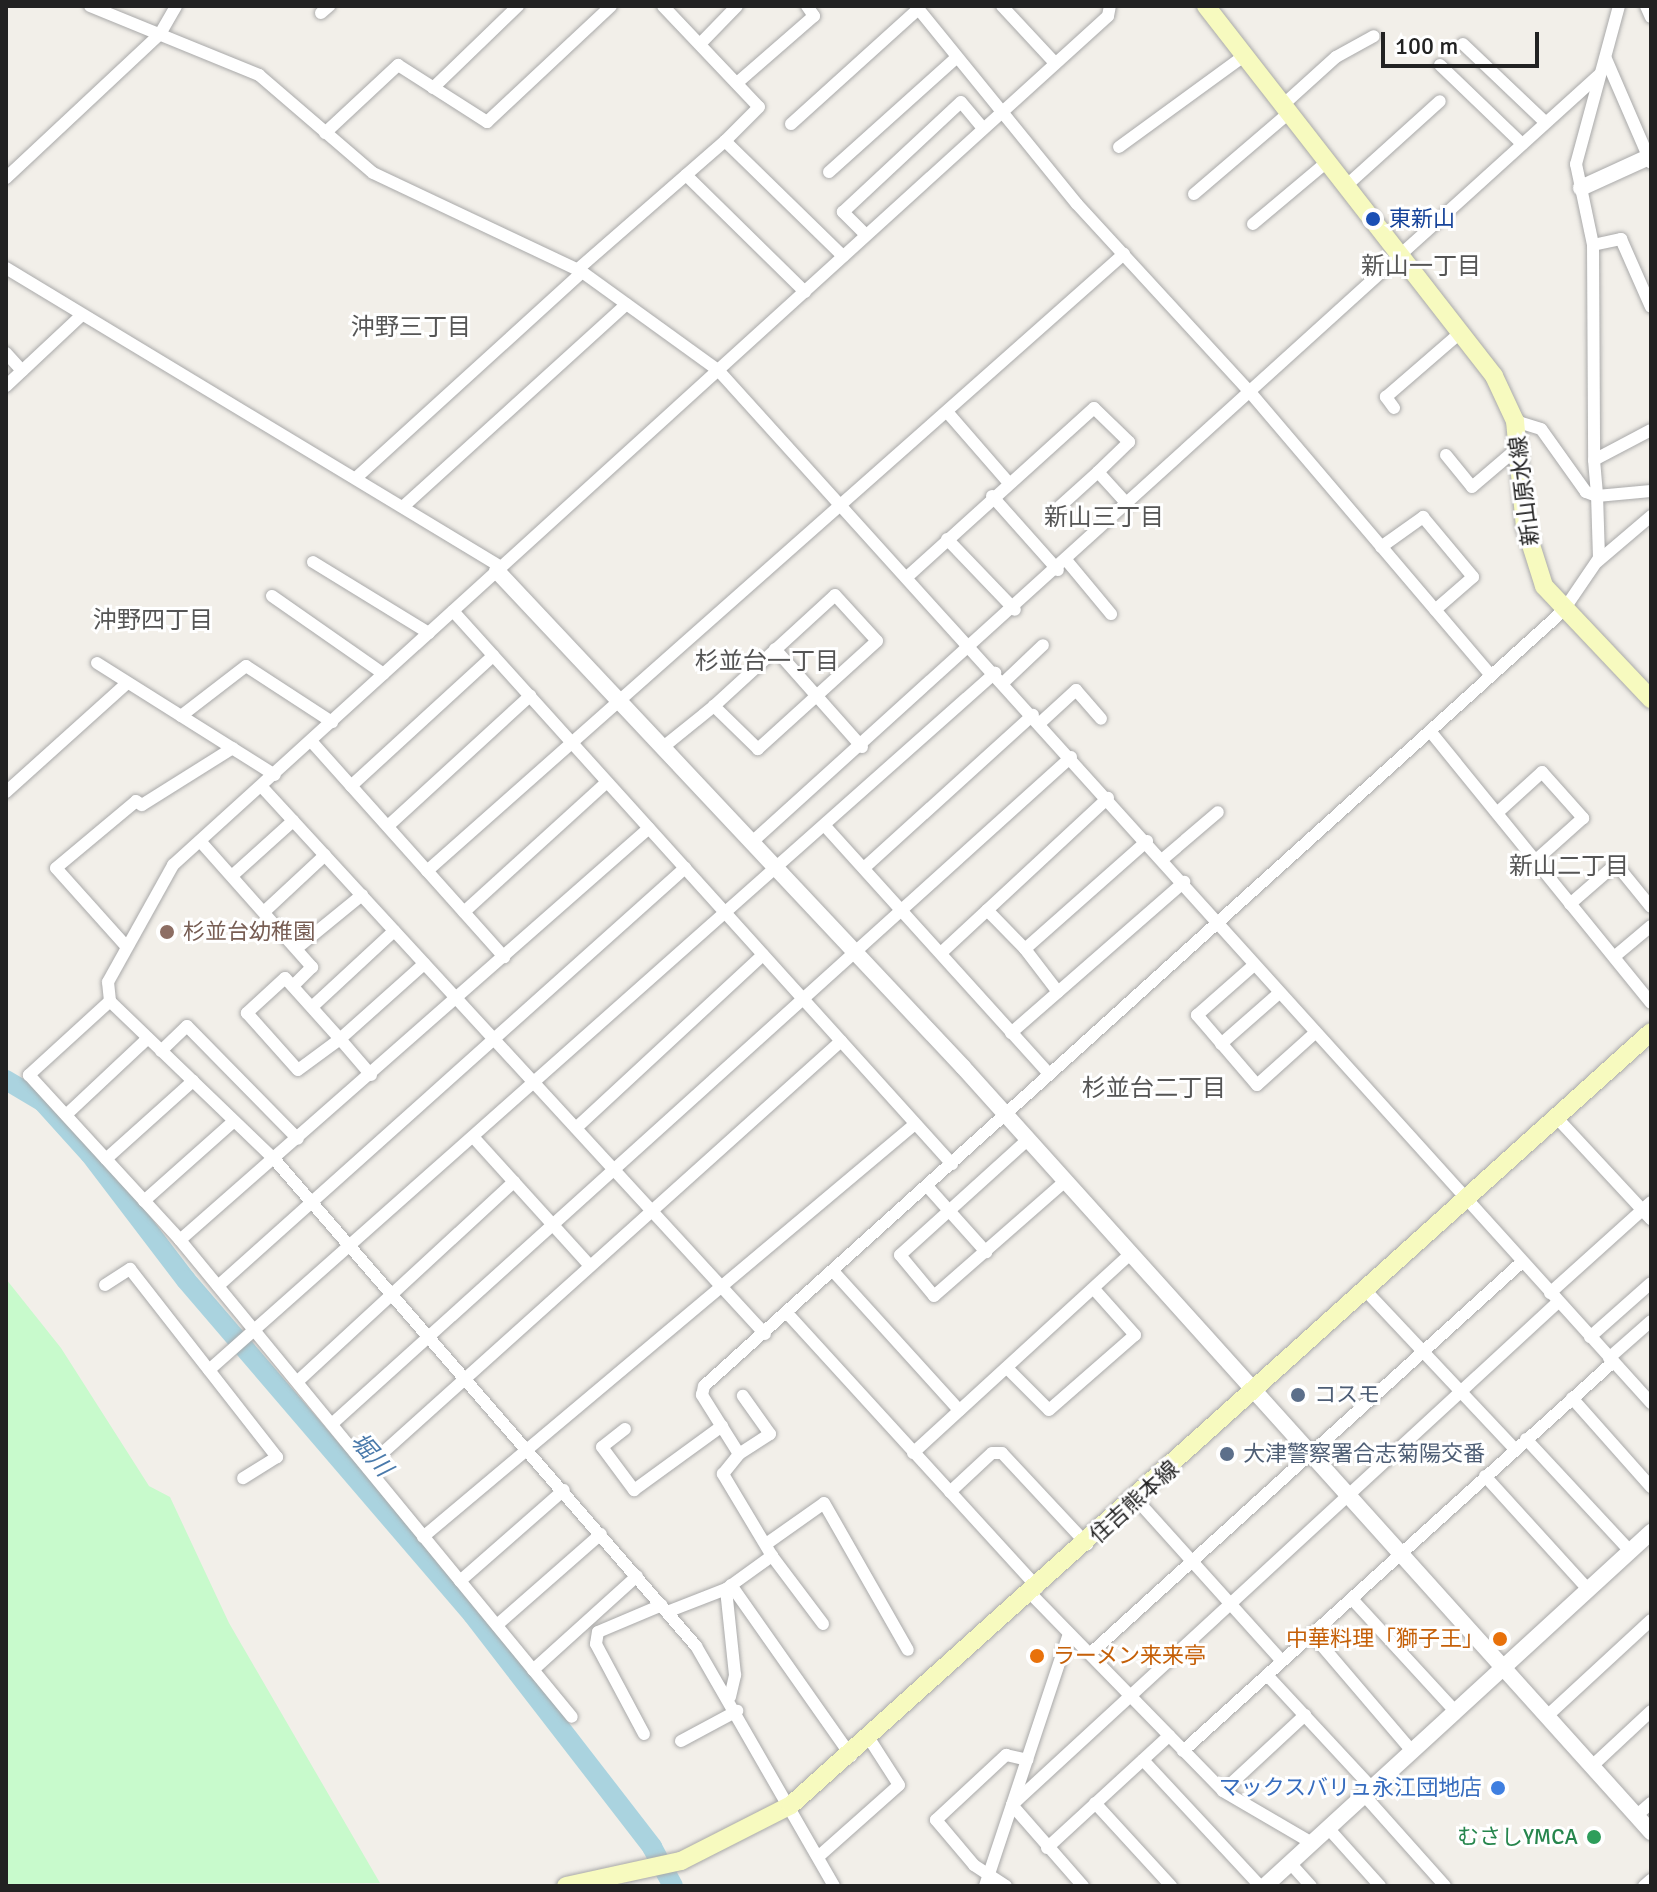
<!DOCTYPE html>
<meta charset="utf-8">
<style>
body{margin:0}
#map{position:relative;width:1657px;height:1892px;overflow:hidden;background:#f2efe9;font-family:Signika,"Noto Sans JP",sans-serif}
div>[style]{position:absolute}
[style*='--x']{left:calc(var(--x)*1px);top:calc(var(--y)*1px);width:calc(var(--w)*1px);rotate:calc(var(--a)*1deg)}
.park>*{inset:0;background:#c8facc}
.river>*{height:20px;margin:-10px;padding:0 10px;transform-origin:10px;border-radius:10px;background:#aad3df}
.roads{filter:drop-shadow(0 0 2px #a9a9a9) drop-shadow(0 0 2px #a9a9a9)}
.minor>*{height:12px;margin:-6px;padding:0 6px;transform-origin:6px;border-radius:6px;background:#fff}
.tertiary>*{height:16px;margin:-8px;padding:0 8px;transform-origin:8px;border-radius:8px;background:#fff}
.secondary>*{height:18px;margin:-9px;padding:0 9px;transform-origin:9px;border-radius:9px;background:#f7fabf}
.dots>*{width:22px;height:22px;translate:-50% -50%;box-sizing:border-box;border:4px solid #fff;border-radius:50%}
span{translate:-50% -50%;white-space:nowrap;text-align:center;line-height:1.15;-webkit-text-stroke:6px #fff;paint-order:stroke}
.transit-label{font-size:22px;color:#164399}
.left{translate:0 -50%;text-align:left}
.street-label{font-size:22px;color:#222}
.education-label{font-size:22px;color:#785e54}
.service-label{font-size:22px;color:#4e5e75}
.food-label{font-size:22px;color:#c56008}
.right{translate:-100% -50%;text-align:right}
.shop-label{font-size:22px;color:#366cbe}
.leisure-label{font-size:22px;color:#27864d}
.neighbourhood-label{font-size:24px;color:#555}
.water-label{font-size:24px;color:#4a7aab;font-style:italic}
.frame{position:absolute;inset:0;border:8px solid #222;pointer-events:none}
.scale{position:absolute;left:1381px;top:32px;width:158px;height:36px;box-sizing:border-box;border:4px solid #222;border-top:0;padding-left:10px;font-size:24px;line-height:28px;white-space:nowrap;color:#222;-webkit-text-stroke:6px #fff;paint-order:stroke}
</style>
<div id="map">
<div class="park">
<div style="clip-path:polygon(6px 1279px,61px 1348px,149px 1486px,170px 1497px,229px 1623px,380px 1883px,6px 1884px)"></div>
</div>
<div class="river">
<div style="--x:6;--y:1080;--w:43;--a:30.7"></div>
<div style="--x:43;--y:1102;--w:70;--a:47.9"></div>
<div style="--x:90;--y:1154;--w:158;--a:52.7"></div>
<div style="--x:186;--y:1280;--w:441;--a:49.4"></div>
<div style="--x:473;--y:1615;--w:293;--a:52.3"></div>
<div style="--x:652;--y:1847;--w:44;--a:61.7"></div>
</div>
<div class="roads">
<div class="minor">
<div style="--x:90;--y:6;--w:183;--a:22.2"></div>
<div style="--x:259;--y:75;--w:150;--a:40.7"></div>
<div style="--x:373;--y:173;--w:231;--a:25.3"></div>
<div style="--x:582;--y:272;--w:168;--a:35.8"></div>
<div style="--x:718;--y:370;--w:1392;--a:47.91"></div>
<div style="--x:663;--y:6;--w:139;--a:46.5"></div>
<div style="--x:759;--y:107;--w:48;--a:135"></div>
<div style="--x:916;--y:6;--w:255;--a:50.9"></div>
<div style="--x:1077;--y:204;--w:254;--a:47.4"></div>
<div style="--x:1249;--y:391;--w:372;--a:49.6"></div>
<div style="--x:1002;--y:6;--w:78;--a:47.1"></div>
<div style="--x:1619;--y:6;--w:164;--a:105.2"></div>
<div style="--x:1576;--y:164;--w:83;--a:78.1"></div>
<div style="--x:1593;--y:245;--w:215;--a:89.7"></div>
<div style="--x:1594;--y:460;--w:36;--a:85"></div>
<div style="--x:1597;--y:496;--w:54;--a:-5.3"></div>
<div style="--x:1646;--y:6;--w:12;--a:66"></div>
<div style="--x:321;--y:13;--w:11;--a:-41"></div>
<div style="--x:700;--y:44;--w:53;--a:-45.8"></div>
<div style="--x:1463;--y:44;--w:113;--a:43.6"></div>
<div style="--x:1606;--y:59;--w:113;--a:66.6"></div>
<div style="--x:1440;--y:65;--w:114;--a:43.9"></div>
<div style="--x:737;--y:83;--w:102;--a:-41"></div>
<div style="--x:814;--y:16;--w:12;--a:-125"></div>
<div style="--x:433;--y:88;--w:118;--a:-44"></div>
<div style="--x:1284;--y:104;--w:70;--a:-42.1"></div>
<div style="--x:1336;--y:57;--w:43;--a:-28.9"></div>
<div style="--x:791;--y:124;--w:170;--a:-42.1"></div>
<div style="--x:325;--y:133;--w:100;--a:-43"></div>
<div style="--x:398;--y:65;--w:106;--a:32.6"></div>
<div style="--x:487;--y:122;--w:170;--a:-43.1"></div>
<div style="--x:1119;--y:147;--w:156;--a:-36.1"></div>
<div style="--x:829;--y:172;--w:171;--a:-41.9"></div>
<div style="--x:686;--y:175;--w:167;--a:44.5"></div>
<div style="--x:6;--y:178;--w:211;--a:-43.1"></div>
<div style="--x:160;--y:34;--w:32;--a:-60"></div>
<div style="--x:1347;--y:185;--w:125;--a:-42.1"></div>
<div style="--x:1194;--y:194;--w:126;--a:-40.5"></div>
<div style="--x:1253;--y:224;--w:98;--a:-40"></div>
<div style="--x:866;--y:235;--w:33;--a:-135"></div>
<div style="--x:843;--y:212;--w:161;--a:-43"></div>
<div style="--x:961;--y:102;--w:34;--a:50"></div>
<div style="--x:1593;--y:245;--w:29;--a:-12"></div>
<div style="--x:1621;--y:239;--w:74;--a:66.2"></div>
<div style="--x:6;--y:268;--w:578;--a:31.13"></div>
<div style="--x:577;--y:270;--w:196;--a:-41.1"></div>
<div style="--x:725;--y:141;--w:165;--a:44.3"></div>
<div style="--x:6;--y:353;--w:24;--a:48"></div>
<div style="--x:6;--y:386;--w:104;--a:-43.1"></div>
<div style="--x:1394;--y:408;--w:14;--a:-126"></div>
<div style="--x:1386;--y:397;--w:99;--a:-40.9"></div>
<div style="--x:948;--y:413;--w:91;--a:49"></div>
<div style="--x:1446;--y:455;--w:41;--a:50.9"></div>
<div style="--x:1472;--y:487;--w:63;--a:-40.5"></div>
<div style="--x:1594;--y:460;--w:64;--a:-27.8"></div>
<div style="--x:357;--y:477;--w:304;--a:-42.3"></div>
<div style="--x:992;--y:496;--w:99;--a:48.3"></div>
<div style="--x:405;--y:505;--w:299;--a:-42.2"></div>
<div style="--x:1057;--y:509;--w:55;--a:-42.1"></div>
<div style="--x:1098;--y:472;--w:45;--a:47.7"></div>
<div style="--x:947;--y:539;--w:98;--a:46.2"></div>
<div style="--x:1381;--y:547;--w:52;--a:-35.5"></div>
<div style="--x:1423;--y:517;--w:78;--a:50.2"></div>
<div style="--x:1473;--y:577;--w:50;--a:139"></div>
<div style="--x:1067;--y:561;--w:69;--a:50.3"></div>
<div style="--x:313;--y:562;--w:136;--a:31.5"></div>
<div style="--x:1597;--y:562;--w:71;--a:-40.4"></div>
<div style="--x:907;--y:577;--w:252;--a:-42.1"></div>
<div style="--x:1094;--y:408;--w:49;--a:44.2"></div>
<div style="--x:1129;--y:442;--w:43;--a:135.9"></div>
<div style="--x:835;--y:595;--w:62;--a:47.6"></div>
<div style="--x:877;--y:641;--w:161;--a:137.8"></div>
<div style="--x:758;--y:749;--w:62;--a:-135.7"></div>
<div style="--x:714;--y:706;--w:164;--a:-42.5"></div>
<div style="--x:272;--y:596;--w:136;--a:34.9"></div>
<div style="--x:453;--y:611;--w:745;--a:47.94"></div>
<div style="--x:775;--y:649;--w:131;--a:48.4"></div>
<div style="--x:97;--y:663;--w:210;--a:32.2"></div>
<div style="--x:1003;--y:683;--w:55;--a:-43.5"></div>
<div style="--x:181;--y:716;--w:82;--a:-37.6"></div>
<div style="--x:246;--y:666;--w:103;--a:33.1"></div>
<div style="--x:1040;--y:723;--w:49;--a:-42.5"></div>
<div style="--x:1076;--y:690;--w:38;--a:49"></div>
<div style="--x:1430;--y:731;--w:350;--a:50.9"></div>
<div style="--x:311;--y:741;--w:290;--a:48.2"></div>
<div style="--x:662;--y:748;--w:67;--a:-38.9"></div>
<div style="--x:351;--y:786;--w:193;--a:-42.5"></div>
<div style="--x:262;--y:787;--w:743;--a:47.4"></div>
<div style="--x:6;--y:792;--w:163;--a:-42"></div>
<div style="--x:1497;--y:813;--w:61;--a:-42.3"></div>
<div style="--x:1542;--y:772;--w:62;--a:48.3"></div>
<div style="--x:1583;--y:818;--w:63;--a:138.2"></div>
<div style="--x:388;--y:826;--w:193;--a:-42.5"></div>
<div style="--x:825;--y:826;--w:333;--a:47.9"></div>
<div style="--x:200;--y:841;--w:169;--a:48.4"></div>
<div style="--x:312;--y:967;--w:27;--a:135"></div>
<div style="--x:751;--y:843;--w:1145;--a:-42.17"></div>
<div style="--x:1163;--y:859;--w:72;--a:-40.5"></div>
<div style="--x:864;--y:868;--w:228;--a:-42.2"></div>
<div style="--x:427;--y:871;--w:931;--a:-41.52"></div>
<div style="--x:233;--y:875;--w:81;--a:-42"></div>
<div style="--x:1570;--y:904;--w:61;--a:-41"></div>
<div style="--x:1616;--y:864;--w:55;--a:50.9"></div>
<div style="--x:987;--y:910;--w:54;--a:45.7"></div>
<div style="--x:265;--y:911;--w:82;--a:-43"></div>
<div style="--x:464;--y:912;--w:193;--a:-42.3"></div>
<div style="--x:125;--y:945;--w:103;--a:-131.9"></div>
<div style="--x:56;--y:868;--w:104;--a:-39.9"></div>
<div style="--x:136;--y:801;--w:7;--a:34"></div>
<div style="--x:142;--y:805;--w:107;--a:-32.1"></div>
<div style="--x:297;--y:948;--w:84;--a:-39.2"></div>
<div style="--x:941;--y:953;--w:228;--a:-42.9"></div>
<div style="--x:1614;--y:957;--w:48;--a:-40"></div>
<div style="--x:1254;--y:965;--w:76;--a:138.7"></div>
<div style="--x:1197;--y:1015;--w:92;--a:49.4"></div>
<div style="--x:1257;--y:1085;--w:78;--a:-41.9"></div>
<div style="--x:1058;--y:992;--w:54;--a:-127.5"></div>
<div style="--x:1025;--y:949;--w:163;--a:-41.5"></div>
<div style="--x:110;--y:1001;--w:110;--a:137.6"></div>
<div style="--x:29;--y:1075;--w:224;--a:47.5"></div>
<div style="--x:180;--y:1240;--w:617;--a:50.59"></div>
<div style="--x:312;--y:1007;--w:112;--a:-42.8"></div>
<div style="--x:1011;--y:1033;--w:230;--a:-41.1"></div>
<div style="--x:1221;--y:1044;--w:77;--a:-41.3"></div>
<div style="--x:161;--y:1051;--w:36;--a:-44"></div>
<div style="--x:187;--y:1026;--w:158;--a:45.5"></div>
<div style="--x:371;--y:1075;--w:48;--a:-130.7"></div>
<div style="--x:340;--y:1039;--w:82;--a:-132"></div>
<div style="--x:285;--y:978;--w:52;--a:137.4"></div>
<div style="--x:247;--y:1013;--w:76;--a:48.2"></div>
<div style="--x:298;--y:1070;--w:52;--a:-36.4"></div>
<div style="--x:340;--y:1039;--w:113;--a:-41.8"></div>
<div style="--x:66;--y:1115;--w:112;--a:-43.2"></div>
<div style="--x:1557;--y:1118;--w:138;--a:47.1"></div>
<div style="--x:576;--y:1128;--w:255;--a:-42.8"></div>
<div style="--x:475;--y:1139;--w:171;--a:47.8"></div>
<div style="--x:1024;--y:1143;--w:167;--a:137.9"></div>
<div style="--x:900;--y:1255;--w:53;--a:50.3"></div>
<div style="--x:934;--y:1296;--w:170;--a:-41.2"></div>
<div style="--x:106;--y:1159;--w:117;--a:-41.9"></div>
<div style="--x:927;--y:1186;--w:89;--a:48.2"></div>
<div style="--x:144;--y:1201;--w:120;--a:-41.6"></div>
<div style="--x:180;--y:1240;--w:624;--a:-41.3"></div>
<div style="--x:833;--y:1271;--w:188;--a:47.8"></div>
<div style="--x:105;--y:1285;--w:30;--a:-33"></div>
<div style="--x:130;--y:1269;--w:239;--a:52"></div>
<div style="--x:277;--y:1457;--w:40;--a:148"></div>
<div style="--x:218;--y:1286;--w:627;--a:-41.83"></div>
<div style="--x:1366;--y:1291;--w:217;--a:46.7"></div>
<div style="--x:1550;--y:1293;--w:136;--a:-42"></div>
<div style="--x:787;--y:1313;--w:372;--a:47.6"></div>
<div style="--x:1590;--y:1337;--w:81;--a:-41.5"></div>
<div style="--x:1609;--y:1358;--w:56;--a:-41.4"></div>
<div style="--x:1007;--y:1368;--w:59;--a:45"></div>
<div style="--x:1049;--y:1410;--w:114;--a:-41.1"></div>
<div style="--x:1135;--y:1335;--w:62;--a:-131.7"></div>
<div style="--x:209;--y:1370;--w:1051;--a:-41.57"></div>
<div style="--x:298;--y:1381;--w:294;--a:-42.7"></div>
<div style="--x:1572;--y:1398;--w:119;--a:48.4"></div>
<div style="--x:333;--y:1423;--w:994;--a:-42.06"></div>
<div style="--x:625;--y:1429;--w:29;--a:142"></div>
<div style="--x:602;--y:1447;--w:54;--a:53.3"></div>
<div style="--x:634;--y:1490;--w:109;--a:-36"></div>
<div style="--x:1526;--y:1439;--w:153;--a:47.1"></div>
<div style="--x:913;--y:1453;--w:290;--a:-42.5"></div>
<div style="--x:739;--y:1454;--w:37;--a:-33"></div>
<div style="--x:770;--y:1434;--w:47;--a:-125.4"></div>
<div style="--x:368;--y:1466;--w:636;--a:-41.94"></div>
<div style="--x:1485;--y:1476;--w:153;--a:47.7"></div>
<div style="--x:950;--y:1492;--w:57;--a:-42.9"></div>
<div style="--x:992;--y:1453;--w:10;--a:0"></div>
<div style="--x:1002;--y:1453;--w:125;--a:47"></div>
<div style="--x:1136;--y:1499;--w:218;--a:48"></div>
<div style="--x:423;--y:1537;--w:642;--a:-40.01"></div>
<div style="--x:769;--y:1542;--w:67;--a:-35.3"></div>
<div style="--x:824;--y:1503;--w:169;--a:60.3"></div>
<div style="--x:772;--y:1556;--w:85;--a:53.1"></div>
<div style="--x:460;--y:1581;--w:138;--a:-41.2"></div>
<div style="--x:731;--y:1585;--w:209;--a:54.9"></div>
<div style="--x:1031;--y:1594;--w:275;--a:45.7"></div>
<div style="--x:1223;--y:1791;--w:103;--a:30.3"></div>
<div style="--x:1352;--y:1599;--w:154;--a:47.4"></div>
<div style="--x:667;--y:1612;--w:63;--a:-21.3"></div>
<div style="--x:497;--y:1625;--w:138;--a:-41.2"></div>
<div style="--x:1312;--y:1634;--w:154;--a:49.5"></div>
<div style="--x:1092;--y:1652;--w:581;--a:-42.21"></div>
<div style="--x:533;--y:1670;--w:140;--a:-42.1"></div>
<div style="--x:1267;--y:1675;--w:153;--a:47.1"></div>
<div style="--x:730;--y:1697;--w:23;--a:-77"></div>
<div style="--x:735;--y:1675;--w:86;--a:-96"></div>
<div style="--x:726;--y:1589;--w:57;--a:-35.7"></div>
<div style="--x:772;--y:1556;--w:96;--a:-120.9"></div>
<div style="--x:723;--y:1474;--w:26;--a:-51"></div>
<div style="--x:739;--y:1454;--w:70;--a:-122.1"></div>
<div style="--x:702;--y:1395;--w:9;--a:-77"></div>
<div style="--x:704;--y:1386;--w:1157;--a:-42.06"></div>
<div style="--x:1563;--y:611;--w:64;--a:-55.8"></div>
<div style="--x:1599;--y:558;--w:62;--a:-91.8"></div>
<div style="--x:1597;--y:496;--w:12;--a:-160"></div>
<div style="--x:1586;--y:492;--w:77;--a:-125.5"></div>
<div style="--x:1541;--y:429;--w:27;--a:-163"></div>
<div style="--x:1546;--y:1717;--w:143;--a:-42.7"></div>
<div style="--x:644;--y:1734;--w:102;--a:-118.1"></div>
<div style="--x:596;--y:1644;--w:12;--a:-81"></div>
<div style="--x:598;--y:1632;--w:69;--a:-22.9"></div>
<div style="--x:681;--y:1741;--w:64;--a:-28.2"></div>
<div style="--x:1183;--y:1751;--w:580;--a:-42.13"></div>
<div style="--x:1143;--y:1760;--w:172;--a:47.1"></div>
<div style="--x:1591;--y:1767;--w:82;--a:-43"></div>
<div style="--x:1223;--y:1791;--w:112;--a:-42.8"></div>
<div style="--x:1363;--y:1794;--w:123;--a:48.3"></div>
<div style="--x:1095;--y:1803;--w:113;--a:47.5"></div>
<div style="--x:1012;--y:1805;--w:742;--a:-42.65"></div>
<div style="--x:1012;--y:1805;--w:108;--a:48.8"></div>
<div style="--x:1636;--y:1816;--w:20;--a:-41"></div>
<div style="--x:1328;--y:1828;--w:78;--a:48.1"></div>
<div style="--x:1047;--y:1848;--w:166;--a:-42.6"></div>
<div style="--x:818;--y:1857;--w:108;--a:-41.6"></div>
<div style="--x:899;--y:1785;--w:54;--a:-122.8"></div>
<div style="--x:1291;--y:1864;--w:30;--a:48"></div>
<div style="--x:834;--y:1886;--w:277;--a:-119.9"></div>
<div style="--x:696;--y:1646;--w:643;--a:-130.9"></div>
<div style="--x:275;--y:1160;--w:229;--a:-136.1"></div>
<div style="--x:110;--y:1001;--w:19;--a:-96"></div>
<div style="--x:108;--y:982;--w:134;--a:-60.9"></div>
<div style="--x:173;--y:865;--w:1263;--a:-42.24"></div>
<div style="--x:1108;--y:16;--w:10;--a:-79"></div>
<div style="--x:985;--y:1886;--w:266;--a:-71.6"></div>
<div style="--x:1006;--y:1886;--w:38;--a:-147"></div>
<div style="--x:974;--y:1865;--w:59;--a:-130.2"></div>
<div style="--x:936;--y:1820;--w:96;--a:-42.9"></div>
<div style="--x:1006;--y:1755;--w:22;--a:13"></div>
<div style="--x:1644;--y:1886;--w:9;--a:-41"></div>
</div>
<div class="tertiary">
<div style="--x:1581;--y:188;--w:77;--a:-24.6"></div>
<div style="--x:497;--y:571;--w:681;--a:46.79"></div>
<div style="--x:963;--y:1067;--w:1029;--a:48.03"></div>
<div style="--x:1265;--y:1886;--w:524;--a:-42.52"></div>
</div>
<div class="secondary">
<div style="--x:1206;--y:6;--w:469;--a:52.1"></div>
<div style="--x:1494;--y:376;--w:50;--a:65"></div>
<div style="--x:1515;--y:421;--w:105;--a:84.6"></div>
<div style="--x:1525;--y:526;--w:63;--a:72.4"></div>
<div style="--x:1544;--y:586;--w:156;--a:46.6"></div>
<div style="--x:566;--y:1886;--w:118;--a:-12.3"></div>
<div style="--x:681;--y:1861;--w:123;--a:-27"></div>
<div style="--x:791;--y:1805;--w:1156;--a:-41.95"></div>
</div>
</div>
<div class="dots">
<div style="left:1373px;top:219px;background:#1a4fb4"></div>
<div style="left:167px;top:932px;background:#8d6e63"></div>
<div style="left:1298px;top:1395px;background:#5c6f8a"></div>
<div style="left:1227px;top:1454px;background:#5c6f8a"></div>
<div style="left:1500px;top:1639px;background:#e8710a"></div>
<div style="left:1037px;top:1656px;background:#e8710a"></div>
<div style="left:1498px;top:1788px;background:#3f7fe0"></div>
<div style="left:1594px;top:1837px;background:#2e9e5b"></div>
</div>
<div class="transit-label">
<span class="left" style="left:1389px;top:219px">東新山</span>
</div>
<div class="street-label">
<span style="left:1524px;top:491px;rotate:-97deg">新山原水線</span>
<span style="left:1134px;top:1502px;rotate:-42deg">住吉熊本線</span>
</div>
<div class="education-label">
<span class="left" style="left:183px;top:932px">杉並台幼稚園</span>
</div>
<div class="service-label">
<span class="left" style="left:1314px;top:1395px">コスモ</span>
<span class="left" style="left:1243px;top:1454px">大津警察署合志菊陽交番</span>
</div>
<div class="food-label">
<span class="right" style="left:1484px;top:1639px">中華料理「獅子王」</span>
<span class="left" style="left:1053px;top:1656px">ラーメン来来亭</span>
</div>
<div class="shop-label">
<span class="right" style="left:1482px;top:1788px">マックスバリュ永江団地店</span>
</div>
<div class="leisure-label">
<span class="right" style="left:1578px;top:1837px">むさしYMCA</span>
</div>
<div class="neighbourhood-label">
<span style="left:1421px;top:267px">新山一丁目</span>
<span style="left:411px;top:328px">沖野三丁目</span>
<span style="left:1104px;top:518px">新山三丁目</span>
<span style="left:153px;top:621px">沖野四丁目</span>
<span style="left:767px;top:662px">杉並台一丁目</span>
<span style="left:1569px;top:867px">新山二丁目</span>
<span style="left:1154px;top:1089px">杉並台二丁目</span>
</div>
<div class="water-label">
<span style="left:371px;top:1455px;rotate:49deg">堀川</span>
</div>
<div class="frame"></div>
<div class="scale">100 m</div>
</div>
